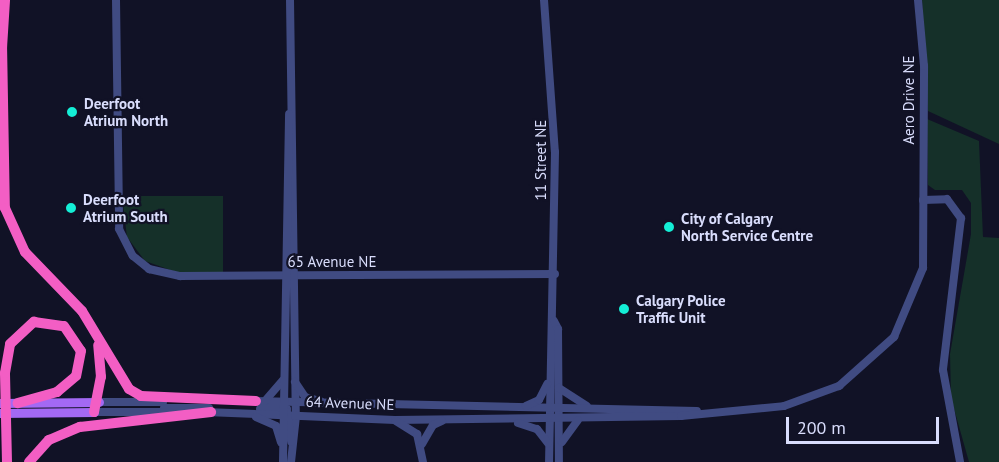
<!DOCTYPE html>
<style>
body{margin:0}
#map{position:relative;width:999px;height:462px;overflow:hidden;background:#111226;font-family:"PT Sans",sans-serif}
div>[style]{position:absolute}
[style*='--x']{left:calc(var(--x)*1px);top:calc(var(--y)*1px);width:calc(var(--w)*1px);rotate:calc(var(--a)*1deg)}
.green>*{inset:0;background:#153029}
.minor>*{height:8px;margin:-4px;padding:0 4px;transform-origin:4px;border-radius:4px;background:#404b82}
.major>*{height:9px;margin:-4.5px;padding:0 4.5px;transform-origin:4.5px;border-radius:4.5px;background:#a369f4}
.highway>*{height:10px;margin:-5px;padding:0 5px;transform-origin:5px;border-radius:5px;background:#f35ec4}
.dots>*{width:16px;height:16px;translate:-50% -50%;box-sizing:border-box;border:3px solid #111226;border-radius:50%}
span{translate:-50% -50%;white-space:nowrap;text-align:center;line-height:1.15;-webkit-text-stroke:4.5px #111226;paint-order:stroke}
.street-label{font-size:15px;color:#d9ddfc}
.poi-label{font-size:15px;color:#d9ddfc;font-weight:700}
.left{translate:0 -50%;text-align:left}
.scale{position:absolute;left:786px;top:417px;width:153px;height:27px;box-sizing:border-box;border:3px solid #d9ddfc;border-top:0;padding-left:8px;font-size:18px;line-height:21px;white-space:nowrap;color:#d9ddfc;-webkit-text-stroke:4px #111226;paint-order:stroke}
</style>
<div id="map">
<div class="green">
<div style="clip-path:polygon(922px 0,999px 0,999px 144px,928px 111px)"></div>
<div style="clip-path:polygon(927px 119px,979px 141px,983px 237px,999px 238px,999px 462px,969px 462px,951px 398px,950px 354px,971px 234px,971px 203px,962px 190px,935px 190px,928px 185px)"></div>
<div style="clip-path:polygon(122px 196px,223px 196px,223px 272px,176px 272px,145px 261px,127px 237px)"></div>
</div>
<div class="minor">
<div style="--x:116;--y:0;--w:229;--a:89.2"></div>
<div style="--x:119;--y:229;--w:30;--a:63"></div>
<div style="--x:133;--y:256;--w:21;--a:39"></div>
<div style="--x:149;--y:269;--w:32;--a:13"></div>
<div style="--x:180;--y:276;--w:375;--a:-0.3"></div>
<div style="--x:290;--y:0;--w:416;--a:89.2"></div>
<div style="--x:296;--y:416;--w:46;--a:96.2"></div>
<div style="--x:544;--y:0;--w:152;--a:85.9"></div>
<div style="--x:555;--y:152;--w:310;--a:91.1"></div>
<div style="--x:923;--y:200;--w:24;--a:-2"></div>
<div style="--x:947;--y:199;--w:24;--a:54"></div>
<div style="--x:961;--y:218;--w:153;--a:96.8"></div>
<div style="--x:943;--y:370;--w:94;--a:79.5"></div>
<div style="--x:554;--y:321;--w:9;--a:63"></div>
<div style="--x:558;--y:329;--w:133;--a:89.6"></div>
<div style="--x:295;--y:382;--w:18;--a:56"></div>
<div style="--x:305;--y:397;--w:16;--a:15"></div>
<div style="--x:559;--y:388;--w:33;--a:33"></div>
<div style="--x:253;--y:401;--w:444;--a:1.3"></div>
<div style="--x:99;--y:402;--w:64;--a:0"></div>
<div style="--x:264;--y:402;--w:29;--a:-49"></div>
<div style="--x:526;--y:406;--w:14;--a:-25"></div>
<div style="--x:539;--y:400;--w:18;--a:-63"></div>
<div style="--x:164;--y:408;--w:45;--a:0"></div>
<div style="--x:260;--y:409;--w:27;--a:0"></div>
<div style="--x:94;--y:412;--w:76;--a:0"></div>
<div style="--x:206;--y:412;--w:189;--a:2.4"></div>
<div style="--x:395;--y:420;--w:286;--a:-0.8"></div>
<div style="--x:681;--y:416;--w:103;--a:-5.5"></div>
<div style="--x:784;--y:406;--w:59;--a:-20"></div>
<div style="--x:839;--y:386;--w:74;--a:-41.7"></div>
<div style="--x:894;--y:337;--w:75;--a:-67.2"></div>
<div style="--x:923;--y:268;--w:202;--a:-89.7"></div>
<div style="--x:924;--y:66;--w:66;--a:-95.2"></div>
<div style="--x:287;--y:412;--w:30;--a:82"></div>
<div style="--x:256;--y:417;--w:22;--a:24"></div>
<div style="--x:276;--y:426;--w:17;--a:73"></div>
<div style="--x:396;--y:421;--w:25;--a:32"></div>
<div style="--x:417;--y:434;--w:29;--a:78"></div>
<div style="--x:518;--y:423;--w:20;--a:18"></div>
<div style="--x:537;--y:429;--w:18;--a:52"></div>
<div style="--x:562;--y:442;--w:27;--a:-54"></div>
<div style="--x:422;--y:444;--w:22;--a:-60"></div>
<div style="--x:433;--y:425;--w:10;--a:-24"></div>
<div style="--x:283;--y:462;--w:348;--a:-89"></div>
</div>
<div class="major">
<div style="--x:0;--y:403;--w:99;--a:-0.6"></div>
<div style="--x:0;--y:413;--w:94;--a:-0.6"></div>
</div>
<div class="highway">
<div style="--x:2;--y:43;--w:165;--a:89"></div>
<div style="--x:5;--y:208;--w:48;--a:65.6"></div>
<div style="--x:25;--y:252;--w:82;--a:46"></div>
<div style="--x:82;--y:311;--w:91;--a:58.9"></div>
<div style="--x:129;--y:389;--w:14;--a:30"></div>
<div style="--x:141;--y:396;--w:115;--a:2.5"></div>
<div style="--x:2;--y:48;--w:48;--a:-86.4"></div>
<div style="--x:94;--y:412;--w:36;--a:-79"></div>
<div style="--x:101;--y:377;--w:32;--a:-95"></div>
<div style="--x:7;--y:462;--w:89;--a:-91.3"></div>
<div style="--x:5;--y:373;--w:29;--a:-80"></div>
<div style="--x:10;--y:344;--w:33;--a:-43"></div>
<div style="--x:34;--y:322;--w:30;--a:8"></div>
<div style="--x:64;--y:326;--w:30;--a:56"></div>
<div style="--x:81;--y:351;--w:25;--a:101"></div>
<div style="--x:76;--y:376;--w:25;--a:140"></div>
<div style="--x:57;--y:392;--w:41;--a:164.2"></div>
<div style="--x:29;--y:462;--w:30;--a:-48"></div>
<div style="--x:49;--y:440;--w:34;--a:-23"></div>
<div style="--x:80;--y:427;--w:132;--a:-6.5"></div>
</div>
<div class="dots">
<div style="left:72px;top:112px;background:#14eed6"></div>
<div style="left:71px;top:208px;background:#14eed6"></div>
<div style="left:669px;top:227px;background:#14eed6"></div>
<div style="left:624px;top:309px;background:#14eed6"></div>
</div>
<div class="street-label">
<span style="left:909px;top:100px;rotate:-90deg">Aero Drive NE</span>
<span style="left:541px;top:160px;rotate:-90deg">11 Street NE</span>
<span style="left:332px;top:262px">65 Avenue NE</span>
<span style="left:350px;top:403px;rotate:2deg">64 Avenue NE</span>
</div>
<div class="poi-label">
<span class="left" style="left:84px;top:112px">Deerfoot<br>Atrium North</span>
<span class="left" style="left:83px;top:208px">Deerfoot<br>Atrium South</span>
<span class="left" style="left:681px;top:227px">City of Calgary<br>North Service Centre</span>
<span class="left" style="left:636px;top:309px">Calgary Police<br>Traffic Unit</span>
</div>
<div class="scale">200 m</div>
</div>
